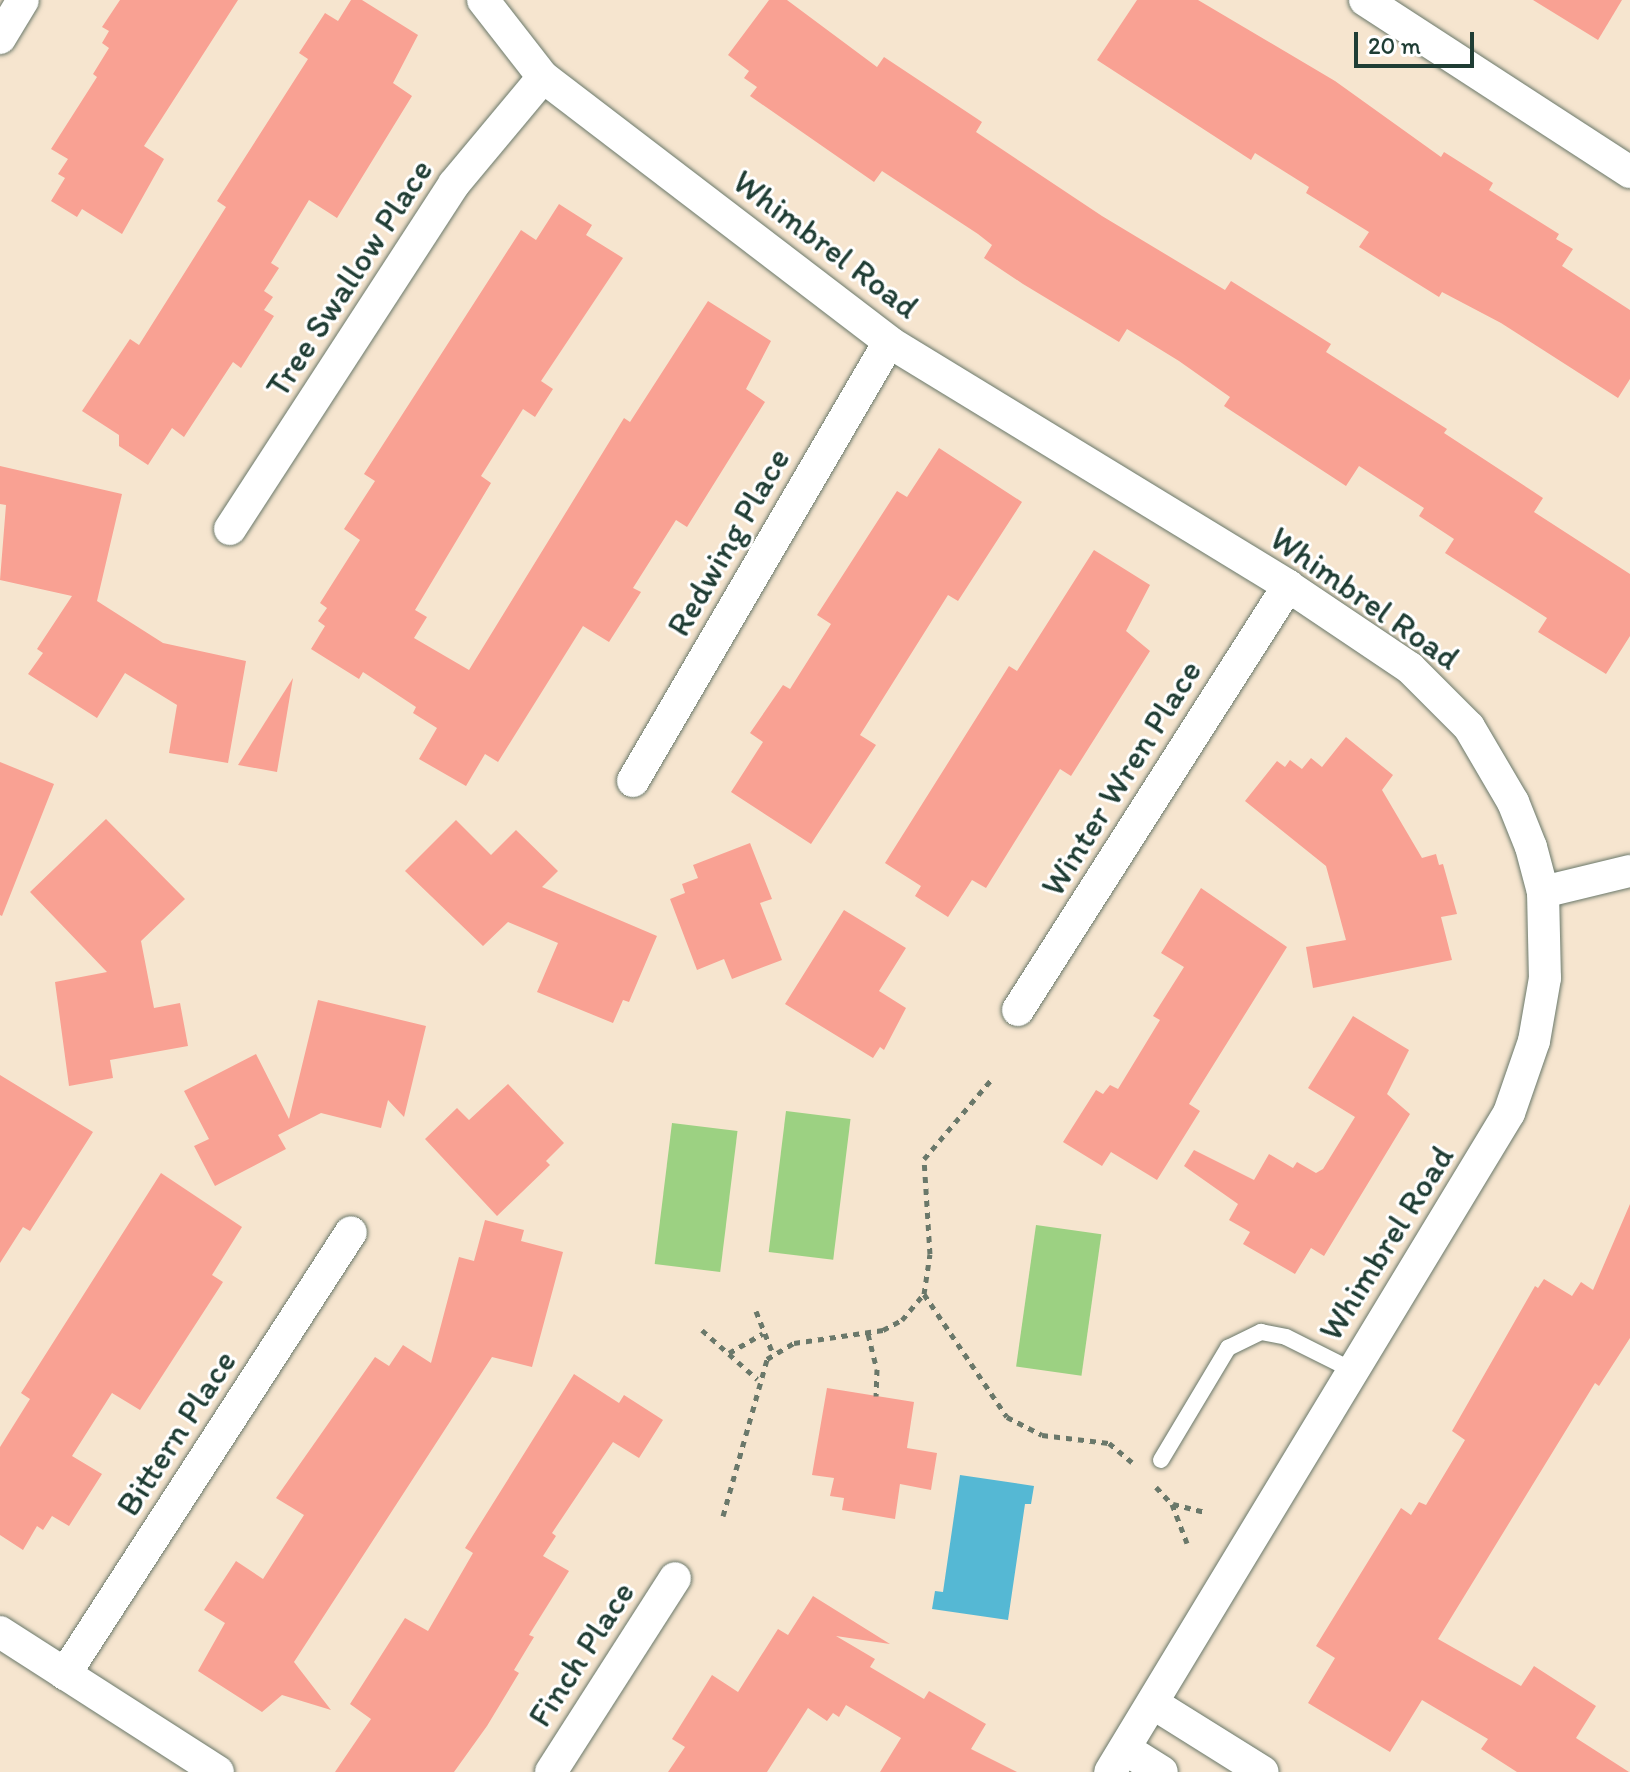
<!DOCTYPE html>
<style>
body{margin:0}
#map{position:relative;width:1630px;height:1772px;overflow:hidden;background:#f6e5cf;font-family:Itim,sans-serif}
div>[style]{position:absolute}
[style*='--x']{left:calc(var(--x)*1px);top:calc(var(--y)*1px);width:calc(var(--w)*1px);rotate:calc(var(--a)*1deg)}
.green>*{inset:0;background:#9cd182;transform-origin:0 0}
.water>*{inset:0;background:#55b8d4}
.building>*{inset:0;background:#f9a193}
.path>*{height:5px;margin-top:-2.5px;transform-origin:0;background:repeating-linear-gradient(90deg,#6a786a 0 6px,transparent 0 12px)}
.roads{filter:drop-shadow(0 0 2px #6a786a) drop-shadow(0 0 2px #6a786a)}
.service>*{height:16px;margin:-8px;padding:0 8px;transform-origin:8px;border-radius:8px;background:#fff}
.minor>*{height:32px;margin:-16px;padding:0 16px;transform-origin:16px;border-radius:16px;background:#fff}
span{translate:-50% -50%;white-space:nowrap;text-align:center;line-height:1.15;-webkit-text-stroke:6px #fff;paint-order:stroke}
.street-label{font-size:34px;color:#1f3d34}
.scale{position:absolute;left:1354px;top:32px;width:120px;height:36px;box-sizing:border-box;border:4px solid #1f3d34;border-top:0;padding-left:10px;font-size:24px;line-height:28px;white-space:nowrap;color:#1f3d34;-webkit-text-stroke:6px #fff;paint-order:stroke}
</style>
<div id="map">
<div class="green">
<div style="left:786px;top:1111px;width:65px;height:142px;rotate:7deg"></div>
<div style="left:672px;top:1123px;width:66px;height:142px;rotate:7deg"></div>
<div style="left:1036px;top:1225px;width:66px;height:143px;rotate:8deg"></div>
</div>
<div class="water">
<div style="clip-path:polygon(960px 1475px,1034px 1486px,1031px 1504px,1025px 1504px,1008px 1620px,932px 1609px,935px 1591px,943px 1592px)"></div>
</div>
<div class="building">
<div style="clip-path:polygon(120px 0,238px 0,144px 146px,164px 159px,122px 234px,82px 209px,77px 217px,51px 201px,65px 178px,58px 174px,68px 159px,51px 149px,97px 77px,93px 74px,109px 48px,102px 43px,109px 31px,102px 27px)"></div>
<div style="clip-path:polygon(351px 0,362px 0,418px 35px,393px 83px,412px 96px,337px 218px,309px 200px,271px 263px,279px 268px,264px 291px,273px 297px,264px 310px,274px 316px,241px 368px,233px 362px,184px 437px,172px 428px,148px 465px,119px 446px,119px 435px,82px 411px,130px 339px,139px 345px,226px 207px,217px 201px,308px 59px,299px 53px,325px 13px,338px 21px)"></div>
<div style="clip-path:polygon(769px 0,787px 0,877px 67px,884px 57px,982px 122px,976px 132px,1102px 216px,1225px 290px,1231px 281px,1331px 344px,1326px 352px,1447px 429px,1444px 433px,1543px 498px,1534px 512px,1630px 574px,1630px 636px,1606px 674px,1538px 632px,1547px 618px,1445px 553px,1454px 539px,1419px 516px,1424px 508px,1359px 466px,1346px 486px,1224px 406px,1230px 397px,1179px 361px,1127px 329px,1119px 342px,1023px 284px,984px 258px,992px 245px,978px 234px,882px 171px,874px 182px,750px 96px,757px 87px,744px 78px,749px 71px,728px 55px)"></div>
<div style="clip-path:polygon(1137px 0,1198px 0,1335px 81px,1441px 157px,1444px 152px,1493px 183px,1489px 190px,1559px 234px,1556px 239px,1573px 249px,1562px 266px,1630px 310px,1630px 379px,1618px 398px,1501px 323px,1442px 292px,1439px 297px,1359px 247px,1369px 232px,1306px 193px,1309px 187px,1255px 153px,1251px 160px,1097px 60px)"></div>
<div style="clip-path:polygon(1533px 0,1622px 0,1598px 40px)"></div>
<div style="clip-path:polygon(559px 204px,592px 225px,586px 235px,623px 258px,541px 381px,553px 389px,535px 417px,523px 409px,481px 476px,491px 483px,415px 610px,427px 617px,414px 638px,469px 670px,624px 418px,630px 422px,708px 301px,771px 341px,746px 389px,765px 402px,687px 527px,676px 520px,633px 588px,641px 592px,609px 642px,583px 626px,498px 762px,485px 754px,466px 786px,419px 759px,437px 728px,413px 713px,416px 707px,363px 672px,359px 679px,311px 649px,325px 626px,318px 621px,327px 608px,320px 603px,360px 540px,344px 529px,375px 481px,364px 474px,521px 230px,536px 240px)"></div>
<div style="clip-path:polygon(939px 448px,1022px 502px,958px 601px,948px 595px,860px 735px,876px 745px,811px 844px,731px 792px,763px 742px,750px 733px,783px 685px,790px 689px,831px 624px,817px 615px,897px 491px,907px 497px)"></div>
<div style="clip-path:polygon(0 466px,122px 494px,97px 601px,163px 643px,246px 661px,228px 763px,169px 753px,177px 705px,125px 673px,97px 718px,28px 674px,43px 653px,37px 649px,72px 596px,0 580px,6px 505px,0 504px)"></div>
<div style="clip-path:polygon(1094px 550px,1150px 585px,1126px 631px,1150px 651px,1071px 776px,1060px 769px,986px 888px,972px 880px,948px 917px,915px 896px,921px 886px,885px 863px,1009px 666px,1017px 671px)"></div>
<div style="clip-path:polygon(293px 678px,277px 772px,238px 765px)"></div>
<div style="clip-path:polygon(1346px 737px,1393px 775px,1382px 790px,1422px 858px,1436px 854px,1439px 865px,1443px 864px,1457px 914px,1441px 917px,1452px 960px,1313px 988px,1306px 947px,1346px 940px,1326px 866px,1245px 801px,1277px 761px,1285px 767px,1290px 760px,1302px 769px,1311px 758px,1322px 767px)"></div>
<div style="clip-path:polygon(0 762px,54px 784px,2px 916px,0 915px)"></div>
<div style="clip-path:polygon(106px 819px,185px 899px,141px 941px,154px 1008px,180px 1003px,188px 1046px,110px 1060px,113px 1078px,69px 1086px,55px 982px,107px 972px,30px 892px)"></div>
<div style="clip-path:polygon(456px 820px,491px 855px,516px 830px,558px 871px,542px 887px,657px 936px,629px 1002px,623px 1000px,613px 1023px,537px 992px,558px 943px,508px 922px,483px 946px,405px 871px)"></div>
<div style="clip-path:polygon(750px 843px,772px 899px,760px 903px,782px 960px,732px 979px,724px 959px,697px 970px,670px 899px,685px 893px,682px 884px,698px 878px,693px 865px)"></div>
<div style="clip-path:polygon(1201px 888px,1287px 947px,1189px 1104px,1200px 1111px,1157px 1180px,1111px 1152px,1102px 1166px,1063px 1142px,1096px 1090px,1103px 1094px,1110px 1085px,1118px 1089px,1160px 1020px,1153px 1016px,1184px 967px,1161px 953px)"></div>
<div style="clip-path:polygon(844px 910px,906px 948px,879px 991px,906px 1008px,884px 1050px,880px 1047px,873px 1058px,785px 1004px)"></div>
<div style="clip-path:polygon(318px 1000px,426px 1026px,404px 1117px,388px 1100px,381px 1128px,321px 1113px,278px 1135px,286px 1149px,215px 1186px,194px 1146px,209px 1139px,184px 1091px,256px 1054px,289px 1119px)"></div>
<div style="clip-path:polygon(1353px 1016px,1409px 1050px,1387px 1094px,1410px 1114px,1324px 1256px,1311px 1248px,1295px 1274px,1243px 1244px,1250px 1232px,1229px 1220px,1238px 1204px,1184px 1166px,1194px 1150px,1254px 1180px,1269px 1154px,1293px 1168px,1297px 1162px,1316px 1173px,1323px 1169px,1355px 1117px,1308px 1088px)"></div>
<div style="clip-path:polygon(0 1075px,93px 1132px,30px 1231px,23px 1227px,0 1263px)"></div>
<div style="clip-path:polygon(508px 1084px,564px 1143px,546px 1161px,550px 1165px,497px 1216px,425px 1139px,457px 1108px,469px 1120px)"></div>
<div style="clip-path:polygon(161px 1173px,242px 1227px,212px 1275px,223px 1282px,140px 1410px,112px 1393px,72px 1456px,102px 1474px,69px 1526px,52px 1516px,43px 1530px,37px 1526px,23px 1550px,0 1535px,0 1447px,30px 1399px,21px 1393px)"></div>
<div style="clip-path:polygon(1630px 1204px,1630px 1338px,1599px 1386px,1595px 1383px,1438px 1639px,1521px 1686px,1534px 1666px,1596px 1706px,1576px 1738px,1629px 1772px,1517px 1772px,1481px 1749px,1488px 1739px,1422px 1700px,1390px 1752px,1308px 1703px,1335px 1658px,1316px 1646px,1401px 1508px,1411px 1515px,1419px 1502px,1426px 1505px,1465px 1440px,1452px 1431px,1535px 1286px,1538px 1288px,1544px 1279px,1572px 1296px,1581px 1282px,1593px 1290px)"></div>
<div style="clip-path:polygon(485px 1220px,524px 1230px,521px 1241px,563px 1252px,532px 1367px,492px 1357px,294px 1662px,331px 1710px,282px 1695px,262px 1712px,198px 1671px,225px 1623px,204px 1610px,236px 1561px,263px 1579px,304px 1515px,276px 1498px,375px 1357px,389px 1366px,403px 1345px,431px 1363px,459px 1257px,474px 1261px)"></div>
<div style="clip-path:polygon(574px 1374px,619px 1403px,624px 1395px,663px 1420px,639px 1458px,613px 1442px,552px 1533px,556px 1536px,543px 1556px,569px 1571px,529px 1635px,534px 1637px,514px 1670px,519px 1673px,487px 1726px,454px 1772px,335px 1772px,371px 1719px,350px 1704px,405px 1618px,428px 1631px,473px 1553px,465px 1548px)"></div>
<div style="clip-path:polygon(827px 1388px,914px 1402px,907px 1448px,937px 1453px,931px 1490px,900px 1484px,895px 1519px,842px 1510px,844px 1498px,830px 1496px,834px 1478px,812px 1475px)"></div>
<div style="clip-path:polygon(813px 1596px,890px 1644px,836px 1636px,875px 1659px,870px 1667px,924px 1699px,929px 1691px,986px 1724px,971px 1749px,1017px 1772px,880px 1772px,901px 1738px,846px 1705px,839px 1717px,833px 1713px,827px 1721px,808px 1708px,767px 1772px,668px 1772px,685px 1747px,672px 1739px,712px 1675px,738px 1692px,778px 1629px,788px 1635px)"></div>
</div>
<div class="path">
<div style="--x:924;--y:1294;--w:148;--a:56"></div>
<div style="--x:1007;--y:1417;--w:39;--a:27"></div>
<div style="--x:1042;--y:1435;--w:67;--a:6.8"></div>
<div style="--x:1109;--y:1443;--w:30;--a:40"></div>
<div style="--x:756;--y:1311;--w:46;--a:68.4"></div>
<div style="--x:702;--y:1330;--w:74;--a:41.7"></div>
<div style="--x:868;--y:1334;--w:36;--a:76"></div>
<div style="--x:877;--y:1369;--w:27;--a:92"></div>
<div style="--x:729;--y:1353;--w:39;--a:-30"></div>
<div style="--x:1156;--y:1487;--w:23;--a:47"></div>
<div style="--x:1172;--y:1504;--w:42;--a:69"></div>
<div style="--x:1173;--y:1504;--w:34;--a:14"></div>
<div style="--x:723;--y:1516;--w:163;--a:-74.3"></div>
<div style="--x:767;--y:1359;--w:31;--a:-31"></div>
<div style="--x:794;--y:1343;--w:90;--a:-8.3"></div>
<div style="--x:883;--y:1330;--w:21;--a:-28"></div>
<div style="--x:902;--y:1320;--w:34;--a:-50"></div>
<div style="--x:924;--y:1294;--w:40;--a:-81.5"></div>
<div style="--x:930;--y:1254;--w:95;--a:-93.6"></div>
<div style="--x:924;--y:1159;--w:104;--a:-49.7"></div>
</div>
<div class="roads">
<div class="service">
<div style="--x:1161;--y:1460;--w:131;--a:-59.1"></div>
<div style="--x:1228;--y:1348;--w:37;--a:-26"></div>
<div style="--x:1261;--y:1332;--w:25;--a:11"></div>
<div style="--x:1286;--y:1337;--w:74;--a:26.6"></div>
</div>
<div class="minor">
<div style="--x:483;--y:0;--w:98;--a:52.1"></div>
<div style="--x:543;--y:77;--w:436;--a:37.4"></div>
<div style="--x:889;--y:342;--w:468;--a:31.4"></div>
<div style="--x:1288;--y:586;--w:147;--a:33.9"></div>
<div style="--x:1410;--y:668;--w:83;--a:45"></div>
<div style="--x:1469;--y:727;--w:87;--a:59.6"></div>
<div style="--x:1513;--y:802;--w:48;--a:68.2"></div>
<div style="--x:1531;--y:847;--w:47;--a:75.1"></div>
<div style="--x:1543;--y:892;--w:86;--a:88.7"></div>
<div style="--x:1545;--y:978;--w:64;--a:99.9"></div>
<div style="--x:1534;--y:1041;--w:76;--a:109.1"></div>
<div style="--x:1509;--y:1113;--w:770;--a:121.19"></div>
<div style="--x:1365;--y:0;--w:316;--a:33"></div>
<div style="--x:0;--y:38;--w:44;--a:-58.8"></div>
<div style="--x:230;--y:529;--w:411;--a:-57"></div>
<div style="--x:454;--y:184;--w:139;--a:-50.2"></div>
<div style="--x:633;--y:781;--w:508;--a:-59.75"></div>
<div style="--x:1543;--y:892;--w:89;--a:-13.6"></div>
<div style="--x:1018;--y:1010;--w:503;--a:-57.51"></div>
<div style="--x:0;--y:1632;--w:259;--a:32.7"></div>
<div style="--x:65;--y:1674;--w:526;--a:-57.09"></div>
<div style="--x:1154;--y:1704;--w:128;--a:32"></div>
<div style="--x:1127;--y:1750;--w:41;--a:32.2"></div>
<div style="--x:551;--y:1772;--w:230;--a:-57.4"></div>
</div>
</div>
<div class="street-label">
<span style="left:826px;top:244px;rotate:37deg">Whimbrel Road</span>
<span style="left:349px;top:278px;rotate:-57deg">Tree Swallow Place</span>
<span style="left:728px;top:542px;rotate:-60deg">Redwing Place</span>
<span style="left:1365px;top:598px;rotate:35deg">Whimbrel Road</span>
<span style="left:1121px;top:778px;rotate:-58deg">Winter Wren Place</span>
<span style="left:1386px;top:1243px;rotate:-58deg">Whimbrel Road</span>
<span style="left:176px;top:1433px;rotate:-57deg">Bittern Place</span>
<span style="left:581px;top:1654px;rotate:-57deg">Finch Place</span>
</div>
<div class="scale">20 m</div>
</div>
